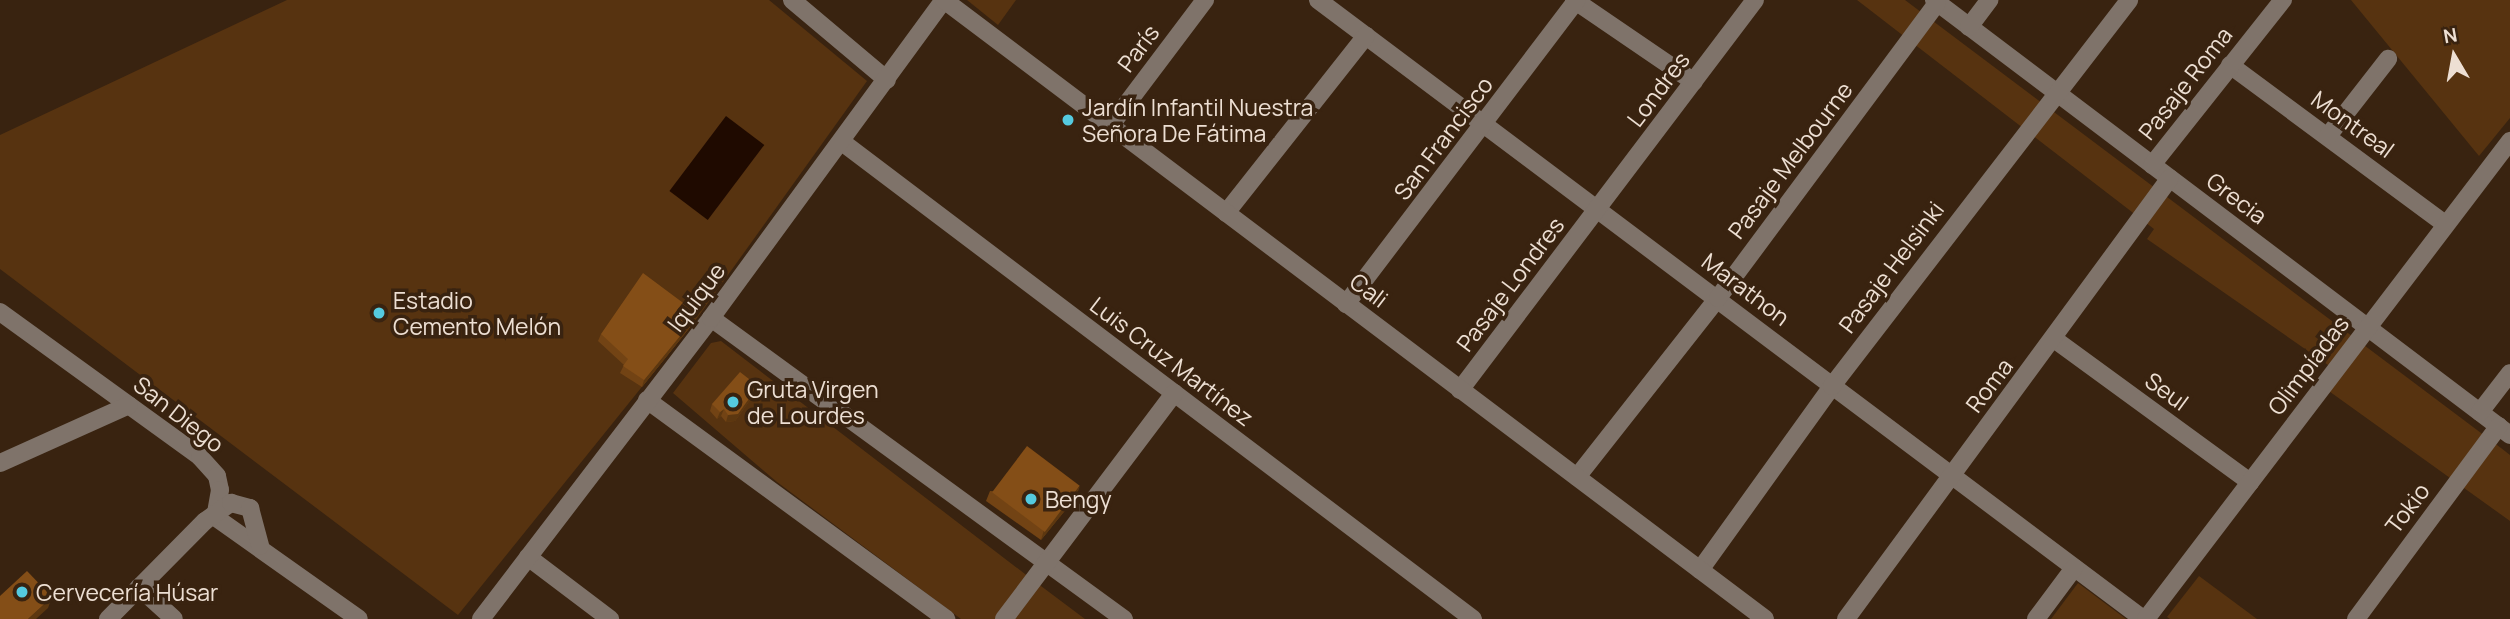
<!DOCTYPE html>
<meta charset="utf-8">
<style>
body{margin:0}
#map{position:relative;width:2510px;height:619px;overflow:hidden;background:#392310;font-family:Manrope,sans-serif}
div>[style]{position:absolute}
[style*='--x']{left:calc(var(--x)*1px);top:calc(var(--y)*1px);width:calc(var(--w)*1px);rotate:calc(var(--a)*1deg)}
.green>*{inset:0;background:#573310}
.water>*{inset:0;background:#1f0a00;transform-origin:0 0}
.minor>*{height:18px;margin:-9px;padding:0 9px;transform-origin:9px;border-radius:9px;background:#7f736a}
.wall>*{inset:0;background:#724314}
.shaded-wall>*{inset:0;background:#5c3710}
.building>*{inset:0;background:#844e17;transform-origin:0 0}
.dots>*{width:19px;height:19px;translate:-50% -50%;box-sizing:border-box;border:4px solid #392310;border-radius:50%}
span{translate:-50% -50%;white-space:nowrap;text-align:center;line-height:1.15;-webkit-text-stroke:7px #392310;paint-order:stroke}
.street-label{font-size:23px;color:#eddfd3}
.poi-label{font-size:23px;color:#eddfd3}
.left{translate:0 -50%;text-align:left}
.north{position:absolute;left:2419px;top:21px;width:70px;height:70px;-webkit-text-stroke:5px #392310;paint-order:stroke;rotate:350deg;font-size:19px;font-weight:700;line-height:28px;text-align:center;color:#eddfd3}
.north::after{content:'';display:block;margin:auto;width:24px;height:32px;background:#eddfd3;clip-path:polygon(50% 0,100% 100%,50% 72%,0 100%)}
</style>
<div id="map">
<div class="green">
<div style="clip-path:polygon(287px 0,769px 0,867px 81px,695px 321px,458px 615px,0 269px,0 135px)"></div>
<div style="clip-path:polygon(967px 0,1016px 0,998px 25px)"></div>
<div style="clip-path:polygon(1857px 0,1905px 0,2501px 448px,2510px 455px,2510px 521px,2326px 389px,2341px 374px,2147px 239px,2154px 229px)"></div>
<div style="clip-path:polygon(2351px 0,2510px 0,2510px 118px,2479px 156px)"></div>
<div style="clip-path:polygon(721px 341px,1025px 574px,1085px 619px,961px 619px,777px 482px,673px 393px,711px 343px)"></div>
<div style="clip-path:polygon(2199px 576px,2257px 619px,2170px 619px,2167px 617px)"></div>
<div style="clip-path:polygon(2078px 583px,2126px 619px,2051px 619px)"></div>
</div>
<div class="water">
<div style="left:726px;top:116px;width:48px;height:94px;rotate:37deg"></div>
</div>
<div class="minor">
<div style="--x:792;--y:0;--w:124;--a:40.1"></div>
<div style="--x:1318;--y:0;--w:1031;--a:36.88"></div>
<div style="--x:1574;--y:0;--w:145;--a:34.3"></div>
<div style="--x:1934;--y:0;--w:722;--a:37.06"></div>
<div style="--x:1969;--y:27;--w:34;--a:-53"></div>
<div style="--x:2230;--y:65;--w:267;--a:36.5"></div>
<div style="--x:1110;--y:126;--w:158;--a:-53"></div>
<div style="--x:2328;--y:136;--w:98;--a:-52.1"></div>
<div style="--x:842;--y:142;--w:791;--a:37.09"></div>
<div style="--x:2152;--y:165;--w:211;--a:-51.6"></div>
<div style="--x:1226;--y:213;--w:226;--a:-51.7"></div>
<div style="--x:1346;--y:304;--w:382;--a:-52.8"></div>
<div style="--x:0;--y:312;--w:247;--a:35.9"></div>
<div style="--x:200;--y:457;--w:25;--a:48"></div>
<div style="--x:217;--y:476;--w:14;--a:78"></div>
<div style="--x:220;--y:490;--w:27;--a:100"></div>
<div style="--x:215;--y:517;--w:176;--a:35.3"></div>
<div style="--x:711;--y:318;--w:511;--a:36.09"></div>
<div style="--x:2054;--y:339;--w:243;--a:36.1"></div>
<div style="--x:1460;--y:390;--w:489;--a:-52.9"></div>
<div style="--x:647;--y:400;--w:371;--a:36.2"></div>
<div style="--x:2480;--y:412;--w:49;--a:-52.4"></div>
<div style="--x:0;--y:463;--w:141;--a:-24.2"></div>
<div style="--x:1577;--y:477;--w:228;--a:-51.8"></div>
<div style="--x:1718;--y:298;--w:367;--a:-53.4"></div>
<div style="--x:528;--y:557;--w:103;--a:37.1"></div>
<div style="--x:1700;--y:570;--w:226;--a:-54.3"></div>
<div style="--x:1832;--y:386;--w:487;--a:-52.4"></div>
<div style="--x:139;--y:587;--w:47;--a:42.4"></div>
<div style="--x:108;--y:619;--w:138;--a:-45.3"></div>
<div style="--x:205;--y:521;--w:32;--a:-35"></div>
<div style="--x:231;--y:503;--w:20;--a:15"></div>
<div style="--x:250;--y:508;--w:39;--a:75"></div>
<div style="--x:481;--y:619;--w:379;--a:-52.6"></div>
<div style="--x:711;--y:318;--w:394;--a:-53.8"></div>
<div style="--x:944;--y:0;--w:1028;--a:37.01"></div>
<div style="--x:1004;--y:619;--w:283;--a:-53"></div>
<div style="--x:1846;--y:619;--w:547;--a:-53.7"></div>
<div style="--x:2036;--y:619;--w:64;--a:-53.3"></div>
<div style="--x:2146;--y:619;--w:601;--a:-52.71"></div>
<div style="--x:2356;--y:619;--w:240;--a:-53.5"></div>
</div>
<div class="wall">
<div style="clip-path:polygon(695px 321px,642px 387px,620px 373px,624px 365px,598px 341px,601px 334px)"></div>
<div style="clip-path:polygon(758px 386px,755px 393px,735px 421px,726px 422px,721px 416px,717px 419px,710px 411px,712px 404px)"></div>
<div style="clip-path:polygon(990px 491px,1076px 497px,1041px 540px,986px 501px)"></div>
</div>
<div class="shaded-wall">
<div style="clip-path:polygon(698px 314px,695px 321px,642px 387px,644px 380px)"></div>
<div style="clip-path:polygon(758px 386px,755px 393px,735px 421px,726px 422px,728px 415px)"></div>
<div style="clip-path:polygon(724px 409px,721px 416px,717px 419px,720px 412px)"></div>
<div style="clip-path:polygon(1080px 486px,1076px 497px,1041px 540px,1044px 530px)"></div>
<div style="clip-path:polygon(52px 597px,48px 608px,36px 619px,28px 619px)"></div>
</div>
<div class="building">
<div style="clip-path:polygon(643px 273px,698px 314px,644px 380px,623px 366px,628px 359px,601px 334px)"></div>
<div style="clip-path:polygon(740px 372px,758px 386px,738px 414px,728px 415px,724px 409px,720px 412px,712px 404px)"></div>
<div style="left:1027px;top:446px;width:66px;height:58px;rotate:37deg"></div>
<div style="clip-path:polygon(27px 571px,52px 597px,28px 619px,0 619px,0 596px)"></div>
</div>
<div class="dots">
<div style="left:1068px;top:120px;background:#55cadf"></div>
<div style="left:379px;top:313px;background:#55cadf"></div>
<div style="left:733px;top:402px;background:#55cadf"></div>
<div style="left:1031px;top:499px;background:#55cadf"></div>
<div style="left:22px;top:592px;background:#55cadf"></div>
</div>
<div class="street-label">
<span style="left:1138px;top:48px;rotate:-53deg">París</span>
<span style="left:2185px;top:83px;rotate:-52deg">Pasaje Roma</span>
<span style="left:1658px;top:89px;rotate:-53deg">Londres</span>
<span style="left:2353px;top:124px;rotate:36deg">Montreal</span>
<span style="left:1443px;top:138px;rotate:-53deg">San Francisco</span>
<span style="left:1790px;top:160px;rotate:-53deg">Pasaje Melbourne</span>
<span style="left:2237px;top:198px;rotate:37deg">Grecia</span>
<span style="left:1891px;top:267px;rotate:-53deg">Pasaje Helsinki</span>
<span style="left:1510px;top:284px;rotate:-53deg">Pasaje Londres</span>
<span style="left:1746px;top:289px;rotate:37deg">Marathon</span>
<span style="left:1369px;top:290px;rotate:37deg">Cali</span>
<span style="left:696px;top:297px;rotate:-53deg">Iquique</span>
<span style="left:1172px;top:361px;rotate:37deg">Luis Cruz Martínez</span>
<span style="left:2308px;top:365px;rotate:-53deg">Olimpíadas</span>
<span style="left:1989px;top:385px;rotate:-53deg">Roma</span>
<span style="left:2167px;top:391px;rotate:36deg">Seul</span>
<span style="left:179px;top:414px;rotate:38deg">San Diego</span>
<span style="left:2407px;top:508px;rotate:-53deg">Tokio</span>
</div>
<div class="poi-label">
<span class="left" style="left:1082px;top:120px">Jardín Infantil Nuestra<br>Señora De Fátima</span>
<span class="left" style="left:393px;top:313px">Estadio<br>Cemento Melón</span>
<span class="left" style="left:747px;top:402px">Gruta Virgen<br>de Lourdes</span>
<span class="left" style="left:1045px;top:499px">Bengy</span>
<span class="left" style="left:36px;top:592px">Cervecería Húsar</span>
</div>
<div class="north">N</div>
</div>
